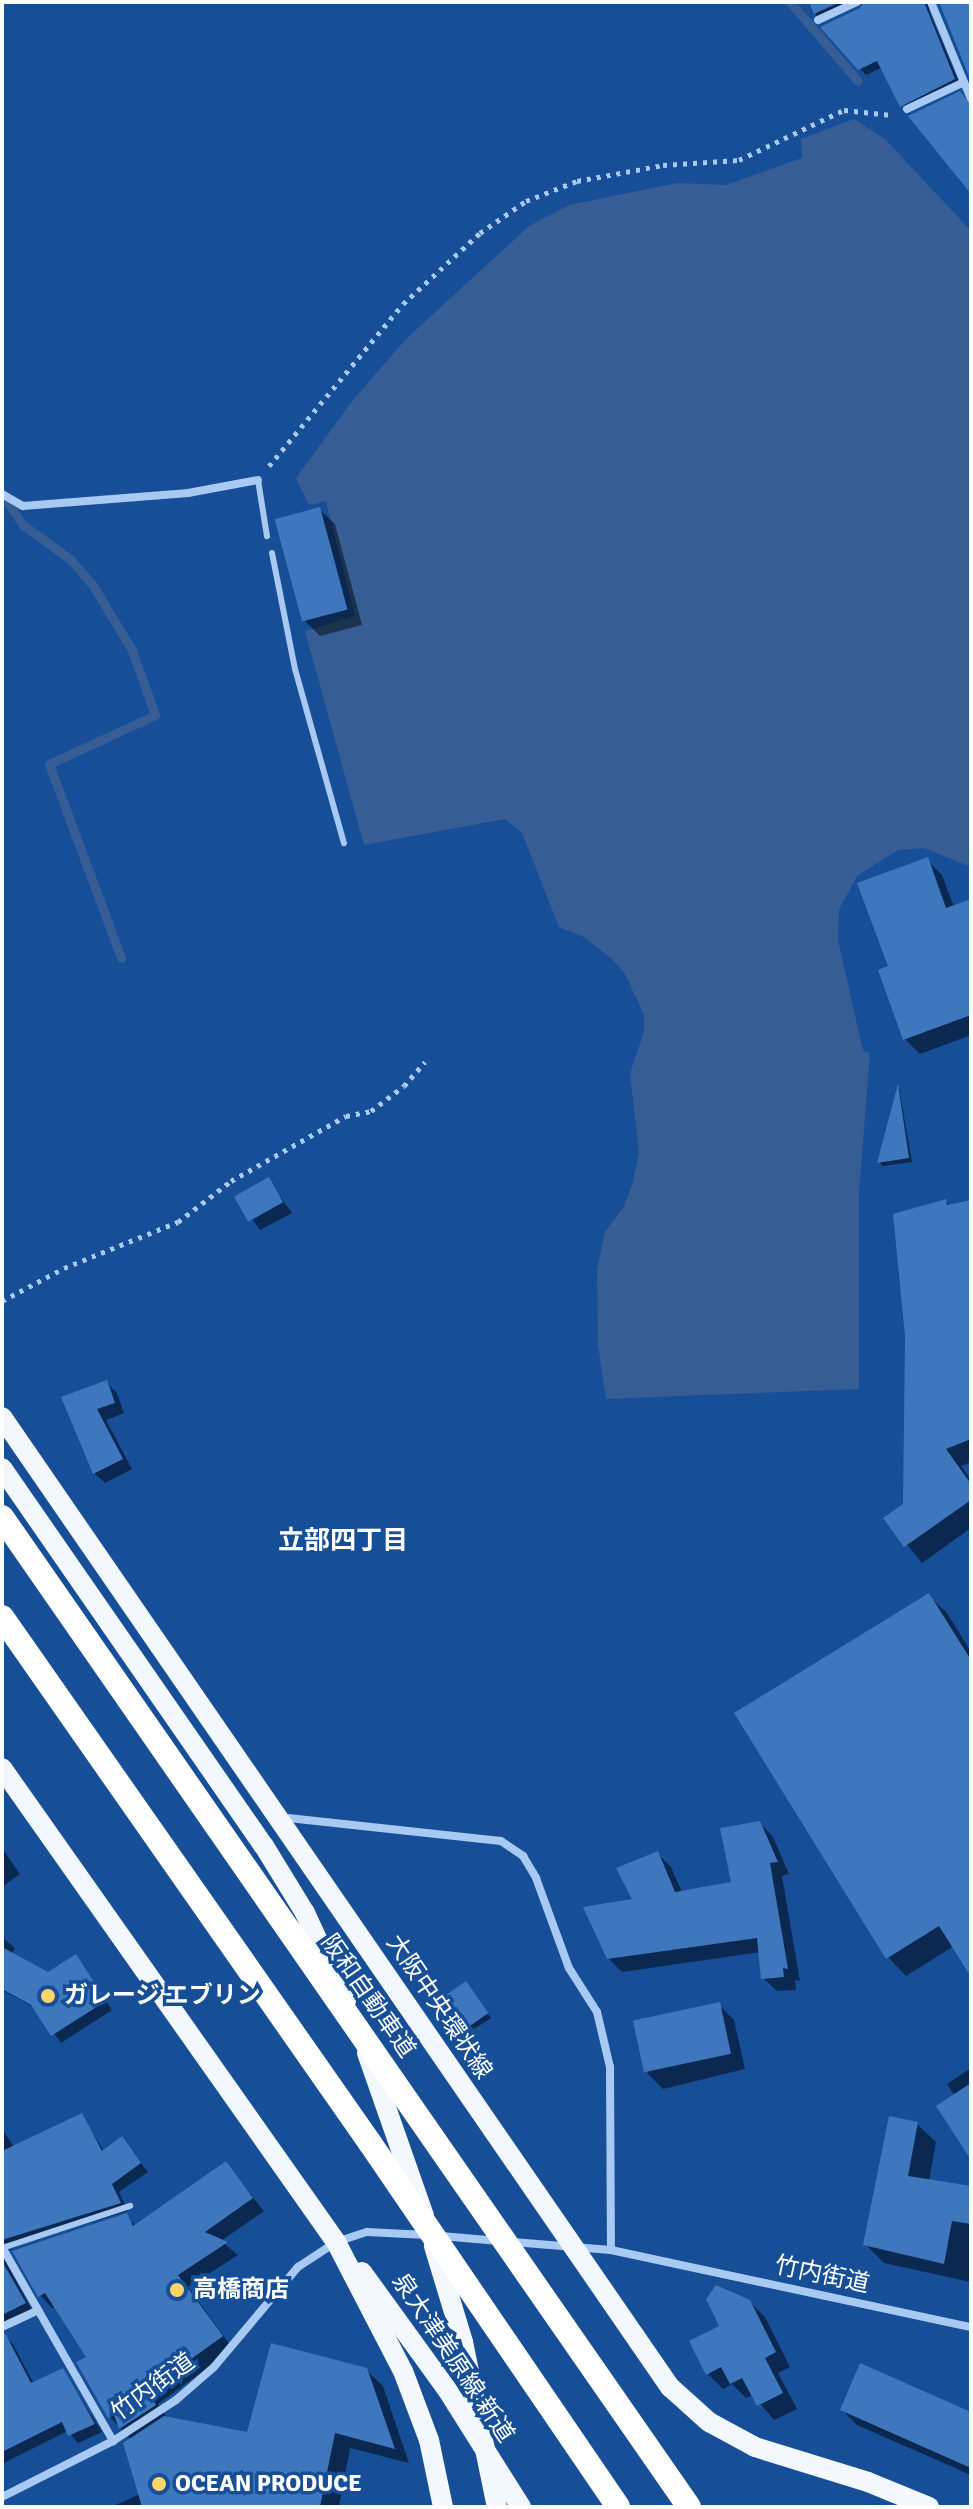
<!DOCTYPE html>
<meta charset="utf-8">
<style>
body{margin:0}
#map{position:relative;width:973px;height:2509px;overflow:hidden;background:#164e97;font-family:Signika,"Noto Sans JP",sans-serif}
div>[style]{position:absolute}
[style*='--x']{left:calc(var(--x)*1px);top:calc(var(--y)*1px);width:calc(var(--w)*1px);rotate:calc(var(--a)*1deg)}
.water>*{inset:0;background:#365e94}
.shadow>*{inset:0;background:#0007}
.stream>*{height:9px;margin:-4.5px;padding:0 4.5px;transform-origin:4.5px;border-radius:4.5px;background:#365e94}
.building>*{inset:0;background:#3f77bf;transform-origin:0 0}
.path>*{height:5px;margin-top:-2.5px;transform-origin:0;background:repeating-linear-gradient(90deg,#a8c9f2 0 4px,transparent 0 10px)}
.service>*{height:6px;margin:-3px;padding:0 3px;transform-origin:3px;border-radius:3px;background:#a8c9f2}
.minor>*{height:8px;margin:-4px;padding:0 4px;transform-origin:4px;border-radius:4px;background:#a8c9f2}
.primary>*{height:20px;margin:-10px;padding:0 10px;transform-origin:10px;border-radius:10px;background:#f3f8ff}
.primary-bridge>*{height:20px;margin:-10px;padding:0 10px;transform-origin:10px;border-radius:10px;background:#f3f8ff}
.motorway-bridge>*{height:24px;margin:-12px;padding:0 12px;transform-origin:12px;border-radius:12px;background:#fff}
.dots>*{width:22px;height:22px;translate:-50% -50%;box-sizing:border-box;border:4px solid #164e97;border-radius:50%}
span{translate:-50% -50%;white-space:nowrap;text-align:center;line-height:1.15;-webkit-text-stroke:7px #164e97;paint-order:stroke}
.poi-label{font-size:24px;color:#fff;font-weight:700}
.left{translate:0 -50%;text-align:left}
.street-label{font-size:24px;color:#fff}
.neighbourhood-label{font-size:26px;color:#fff;font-weight:700}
.frame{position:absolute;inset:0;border:4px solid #fff;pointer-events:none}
</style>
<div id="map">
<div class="water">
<div style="clip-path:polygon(854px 119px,885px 139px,971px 231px,971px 867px,924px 848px,898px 850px,857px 876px,839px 910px,838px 940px,863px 1051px,870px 1053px,859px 1193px,859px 1389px,606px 1399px,598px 1345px,597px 1269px,605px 1232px,624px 1206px,632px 1185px,639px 1153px,630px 1073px,644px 1032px,644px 1015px,625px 974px,612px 959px,582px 936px,559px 927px,522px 833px,505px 819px,364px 845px,305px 631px,355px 616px,326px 501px,309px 505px,296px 478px,353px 400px,406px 339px,529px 226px,569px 205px,677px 183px,726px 185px,802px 158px,801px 139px)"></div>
</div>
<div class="shadow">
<div style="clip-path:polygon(808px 2px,858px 2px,820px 21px)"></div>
<div style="clip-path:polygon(863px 2px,933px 2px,929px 11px,960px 85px,908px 112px,883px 67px,866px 75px,822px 28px,862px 9px)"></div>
<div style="clip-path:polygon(319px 509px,335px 524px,362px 625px,320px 636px,305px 621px)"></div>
<div style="clip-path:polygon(927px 860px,942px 875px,954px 907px,971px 901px,971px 1035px,920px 1054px,905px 1039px,890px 968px)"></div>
<div style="clip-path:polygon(899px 1088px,912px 1162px,883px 1166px,879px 1162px)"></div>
<div style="clip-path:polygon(269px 1181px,292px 1213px,260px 1230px,237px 1197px)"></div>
<div style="clip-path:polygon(945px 1201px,950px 1206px,971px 1202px,971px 1462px,961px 1466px,971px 1480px,971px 1528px,922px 1563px,886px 1518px,905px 1505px)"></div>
<div style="clip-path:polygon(107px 1383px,117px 1393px,124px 1413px,106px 1420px,132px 1469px,105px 1483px,94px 1473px,64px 1398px)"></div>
<div style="clip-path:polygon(928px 1595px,947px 1613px,971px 1652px,971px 1973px,954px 1946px,906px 1976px,888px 1957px)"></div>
<div style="clip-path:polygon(760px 1823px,773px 1837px,789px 1874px,782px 1876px,800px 1981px,795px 1980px,796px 1990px,777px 1991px,763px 1978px,761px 1952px,622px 1972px,608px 1958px,658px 1854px,671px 1867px,682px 1892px,733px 1884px)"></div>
<div style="clip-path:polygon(2px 1848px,20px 1874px,2px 1887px)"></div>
<div style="clip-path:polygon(2px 1937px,15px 1948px,11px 1955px,48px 1974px,76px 1956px,112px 2010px,61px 2043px,37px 2009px,2px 1990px)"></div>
<div style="clip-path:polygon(470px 1988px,491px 2018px,474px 2029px,470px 2025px)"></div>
<div style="clip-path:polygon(719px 2005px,734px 2020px,745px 2069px,663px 2089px,647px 2073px)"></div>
<div style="clip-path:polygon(971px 2068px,971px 2156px,955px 2096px,947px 2084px)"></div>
<div style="clip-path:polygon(81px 2115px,104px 2151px,122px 2139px,148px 2172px,119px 2192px,128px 2211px,7px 2248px,2px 2255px,33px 2312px,5px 2326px,4px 2335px,13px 2344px,34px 2384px,63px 2371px,102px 2432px,78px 2443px,68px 2431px,2px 2464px,2px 2129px,14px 2147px)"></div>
<div style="clip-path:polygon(917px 2124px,936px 2142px,929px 2181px,971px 2188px,971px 2282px,884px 2263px,865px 2244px)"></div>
<div style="clip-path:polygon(226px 2164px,264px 2211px,221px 2241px,238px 2255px,188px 2287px,233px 2349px,158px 2404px,168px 2419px,249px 2435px,366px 2370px,383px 2386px,409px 2463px,350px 2448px,339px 2507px,111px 2507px,140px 2494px,132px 2440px,109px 2416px,89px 2358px,56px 2306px,52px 2308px,40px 2295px,126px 2216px,136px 2226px)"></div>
<div style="clip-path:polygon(749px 2301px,765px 2317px,790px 2367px,778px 2373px,797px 2409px,774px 2420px,753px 2395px,746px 2398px,732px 2384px,723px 2389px,708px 2374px,722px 2326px)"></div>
<div style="clip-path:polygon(842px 2410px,971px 2414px,971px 2475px,857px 2425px)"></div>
</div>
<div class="stream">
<div style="--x:790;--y:2;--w:104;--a:49.3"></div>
<div style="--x:2;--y:494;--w:37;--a:56"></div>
<div style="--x:23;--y:525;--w:58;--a:35.9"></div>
<div style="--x:70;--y:559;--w:33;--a:49"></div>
<div style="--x:92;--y:584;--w:77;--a:58.8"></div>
<div style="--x:132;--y:650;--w:69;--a:70.5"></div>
<div style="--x:155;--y:715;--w:117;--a:155.2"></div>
<div style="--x:49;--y:764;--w:207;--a:69.6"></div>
</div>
<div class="building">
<div style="clip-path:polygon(809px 2px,840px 2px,814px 14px)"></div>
<div style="clip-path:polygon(864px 2px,924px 2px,955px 79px,900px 107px,877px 61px,858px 70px,820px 27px,860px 8px)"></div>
<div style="clip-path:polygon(939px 2px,971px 2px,971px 81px,970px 79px)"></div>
<div style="clip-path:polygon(960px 91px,971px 106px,971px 194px,908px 116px)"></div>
<div style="left:320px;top:507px;width:106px;height:47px;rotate:75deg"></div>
<div style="clip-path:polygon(928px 857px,946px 908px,971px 899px,971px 1015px,903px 1040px,878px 970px,888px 966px,857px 883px)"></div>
<div style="clip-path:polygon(898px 1084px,909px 1158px,877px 1163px)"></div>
<div style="left:269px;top:1177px;width:29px;height:40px;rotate:61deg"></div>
<div style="clip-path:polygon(946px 1199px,947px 1205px,971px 1200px,971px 1439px,946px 1449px,971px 1484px,971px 1500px,904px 1547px,883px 1518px,903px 1504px,905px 1336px,893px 1214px)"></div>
<div style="clip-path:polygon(107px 1380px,115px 1403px,97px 1409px,123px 1459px,93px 1474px,61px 1397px)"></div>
<div style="clip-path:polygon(929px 1593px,971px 1660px,971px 1977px,939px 1926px,886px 1959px,734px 1713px)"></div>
<div style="clip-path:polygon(760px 1821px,778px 1862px,770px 1863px,788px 1969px,783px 1968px,784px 1977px,761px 1979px,757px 1938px,607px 1959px,583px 1907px,632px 1899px,616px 1868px,658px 1851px,675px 1892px,731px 1882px,720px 1828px)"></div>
<div style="clip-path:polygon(2px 1947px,48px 1972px,76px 1954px,106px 2001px,51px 2036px,31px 2005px,2px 1989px)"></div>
<div style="left:466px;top:1981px;width:39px;height:24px;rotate:55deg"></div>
<div style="left:720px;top:2002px;width:53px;height:89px;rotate:78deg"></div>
<div style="clip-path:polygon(971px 2083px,971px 2160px,936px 2106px)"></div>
<div style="clip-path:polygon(82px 2113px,102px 2151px,122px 2136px,141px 2163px,112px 2184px,121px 2203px,2px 2240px,2px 2151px)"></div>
<div style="clip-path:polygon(889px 2116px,918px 2122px,908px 2176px,971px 2186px,971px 2224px,952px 2221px,944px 2264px,863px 2245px)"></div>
<div style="clip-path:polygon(226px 2161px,253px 2198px,205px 2232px,228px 2242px,178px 2275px,223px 2336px,147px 2391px,156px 2405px,119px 2429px,114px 2415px,108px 2418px,76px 2362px,86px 2357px,45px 2293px,38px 2297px,12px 2251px,127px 2213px,133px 2226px)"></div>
<div style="clip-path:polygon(2px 2261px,26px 2303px,2px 2315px)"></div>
<div style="clip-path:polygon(716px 2285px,750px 2300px,776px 2352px,765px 2358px,783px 2393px,757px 2406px,742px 2378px,730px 2384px,721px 2367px,706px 2375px,689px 2341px,719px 2326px,706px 2299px)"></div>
<div style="clip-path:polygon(5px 2333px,31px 2383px,63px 2368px,95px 2424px,68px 2436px,62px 2422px,2px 2452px,2px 2334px)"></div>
<div style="clip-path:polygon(271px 2343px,367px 2368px,395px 2449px,335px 2433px,320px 2507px,142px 2507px,123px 2443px,164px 2416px,247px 2432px)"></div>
<div style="clip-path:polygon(860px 2363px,971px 2412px,971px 2468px,840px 2410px)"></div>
</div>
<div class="path">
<div style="--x:269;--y:466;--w:210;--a:-50.4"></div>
<div style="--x:403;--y:304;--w:105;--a:-42.7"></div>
<div style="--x:480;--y:233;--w:56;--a:-34.8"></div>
<div style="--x:526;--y:201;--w:55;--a:-21.4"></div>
<div style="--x:577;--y:181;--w:87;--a:-10.5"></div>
<div style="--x:663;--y:165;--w:76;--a:-3.8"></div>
<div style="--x:739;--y:160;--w:116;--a:-25.5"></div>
<div style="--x:844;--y:110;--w:48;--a:5.9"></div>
<div style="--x:2;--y:1301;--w:70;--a:-28"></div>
<div style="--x:64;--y:1268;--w:123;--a:-22"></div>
<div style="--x:178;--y:1222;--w:67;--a:-37.7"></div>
<div style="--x:231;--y:1181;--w:132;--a:-29.5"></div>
<div style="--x:346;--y:1116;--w:25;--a:-11"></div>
<div style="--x:371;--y:1111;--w:41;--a:-37.1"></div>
<div style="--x:404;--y:1086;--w:32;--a:-49"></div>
</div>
<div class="service">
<div style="--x:258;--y:480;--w:57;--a:80.9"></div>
<div style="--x:272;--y:553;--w:118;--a:78.8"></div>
<div style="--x:295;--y:669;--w:181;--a:74.3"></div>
<div style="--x:2;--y:2248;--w:135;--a:-18.2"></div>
</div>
<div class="minor">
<div style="--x:931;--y:2;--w:105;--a:67.6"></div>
<div style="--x:818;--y:20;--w:43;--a:-24.8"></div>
<div style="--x:907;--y:109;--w:63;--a:-25.3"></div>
<div style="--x:2;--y:494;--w:24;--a:30"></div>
<div style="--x:23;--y:506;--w:166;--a:-4.5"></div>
<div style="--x:188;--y:493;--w:71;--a:-10.5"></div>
<div style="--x:279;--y:1817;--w:223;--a:6.2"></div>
<div style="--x:501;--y:1841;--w:27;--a:34"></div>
<div style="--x:523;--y:1856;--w:26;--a:59"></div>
<div style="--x:536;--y:1878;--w:96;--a:69.9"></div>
<div style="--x:569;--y:1968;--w:52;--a:57.5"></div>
<div style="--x:597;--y:2012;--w:57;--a:76.7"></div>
<div style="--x:610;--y:2067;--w:183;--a:89.7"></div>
<div style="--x:441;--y:2236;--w:58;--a:4.9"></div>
<div style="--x:513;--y:2242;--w:98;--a:4.7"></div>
<div style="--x:611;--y:2250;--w:368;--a:12.1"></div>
<div style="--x:2;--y:2247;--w:224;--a:60.2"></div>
<div style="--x:2;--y:2327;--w:40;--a:-25"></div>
<div style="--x:2;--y:2497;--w:124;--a:-26.8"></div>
<div style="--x:113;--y:2441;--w:75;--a:-33.1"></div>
<div style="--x:176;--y:2400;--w:50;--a:-41"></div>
<div style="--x:214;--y:2367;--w:131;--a:-50"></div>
<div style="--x:298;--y:2267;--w:45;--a:-33.3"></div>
<div style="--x:336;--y:2242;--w:33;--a:-18"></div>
<div style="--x:367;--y:2232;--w:60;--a:2.9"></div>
</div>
<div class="primary">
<div style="--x:2;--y:1417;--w:1178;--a:55.45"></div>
<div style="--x:670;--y:2387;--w:52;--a:41.9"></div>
<div style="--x:709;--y:2422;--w:52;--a:28.5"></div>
<div style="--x:755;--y:2447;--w:118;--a:17.2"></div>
<div style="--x:868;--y:2482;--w:66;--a:22.3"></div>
<div style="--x:2;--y:1768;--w:580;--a:54.83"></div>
<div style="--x:336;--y:2242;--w:145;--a:62.6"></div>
<div style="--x:403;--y:2371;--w:74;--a:69.4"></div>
<div style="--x:429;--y:2440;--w:68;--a:78.2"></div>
<div style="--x:362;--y:2272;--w:147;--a:54.1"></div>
<div style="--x:448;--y:2391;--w:137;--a:57.8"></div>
</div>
<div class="primary-bridge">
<div style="--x:2;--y:1468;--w:460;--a:55.3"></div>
<div style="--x:264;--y:1846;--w:79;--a:58.5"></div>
<div style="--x:305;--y:1913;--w:97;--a:65"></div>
<div style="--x:367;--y:2053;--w:173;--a:70.7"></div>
<div style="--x:434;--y:2246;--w:100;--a:73.2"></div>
<div style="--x:463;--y:2342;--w:168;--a:78.4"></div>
</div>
<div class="motorway-bridge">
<div style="--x:2;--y:1517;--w:1205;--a:55.24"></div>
<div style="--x:2;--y:1617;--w:642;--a:55.02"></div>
<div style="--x:370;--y:2143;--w:440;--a:55.7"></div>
</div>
<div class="dots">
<div style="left:48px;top:1996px;background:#ffd469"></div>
<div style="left:177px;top:2290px;background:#ffd469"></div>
<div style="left:159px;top:2484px;background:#ffd469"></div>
</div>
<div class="poi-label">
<span class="left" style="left:64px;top:1996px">ガレージ エブリン</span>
<span class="left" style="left:193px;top:2290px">高橋商店</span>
<span class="left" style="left:175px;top:2484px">OCEAN PRODUCE</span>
</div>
<div class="street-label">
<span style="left:368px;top:1996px;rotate:55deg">阪和自動車道</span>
<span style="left:439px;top:2007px;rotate:56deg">大阪中央環状線</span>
<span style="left:822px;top:2275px;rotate:12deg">竹内街道</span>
<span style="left:453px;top:2358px;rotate:56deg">泉大津美原線 新道</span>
<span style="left:153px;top:2387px;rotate:-36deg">竹内街道</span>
</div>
<div class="neighbourhood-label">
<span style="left:343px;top:1542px">立部四丁目</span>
</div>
<div class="frame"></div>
</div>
